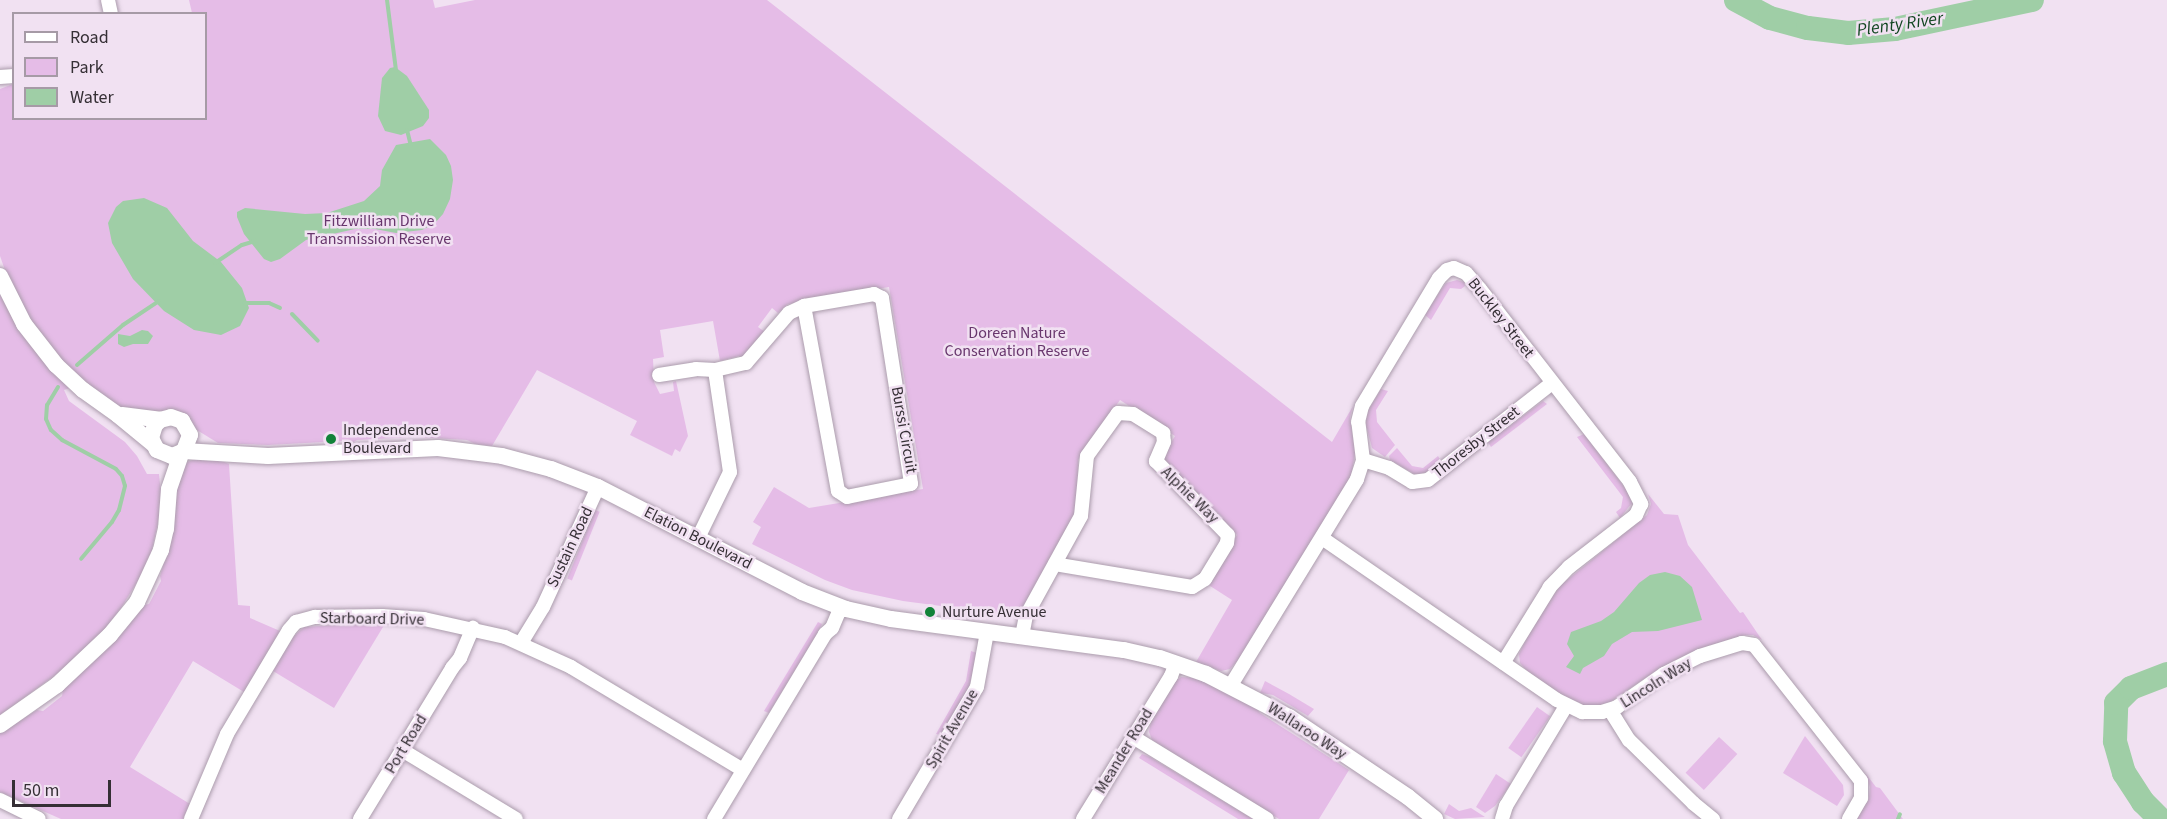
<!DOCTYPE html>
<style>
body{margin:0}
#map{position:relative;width:2167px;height:819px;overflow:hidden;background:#f1e1f2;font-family:"Source Sans 3",sans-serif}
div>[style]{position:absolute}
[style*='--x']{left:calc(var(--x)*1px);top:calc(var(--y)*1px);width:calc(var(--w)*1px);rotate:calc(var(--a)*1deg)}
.green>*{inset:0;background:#e5bce7;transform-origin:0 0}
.water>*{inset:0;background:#9fcea6}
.stream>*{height:4px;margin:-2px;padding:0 2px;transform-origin:2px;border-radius:2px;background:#9fcea6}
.river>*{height:24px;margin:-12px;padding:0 12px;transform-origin:12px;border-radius:12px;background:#9fcea6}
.roads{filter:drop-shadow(0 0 2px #ab9cac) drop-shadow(0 0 2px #ab9cac)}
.minor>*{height:14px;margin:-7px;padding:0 7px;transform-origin:7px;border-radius:7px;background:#fff}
.tertiary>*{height:16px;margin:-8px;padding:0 8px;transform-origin:8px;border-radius:8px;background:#fff}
.dots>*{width:16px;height:16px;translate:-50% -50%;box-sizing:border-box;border:3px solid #f1e1f2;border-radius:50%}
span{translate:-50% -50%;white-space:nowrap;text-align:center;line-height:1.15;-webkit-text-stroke:5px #f1e1f2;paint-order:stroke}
.park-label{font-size:16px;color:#68366d}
.street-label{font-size:16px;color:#352f35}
.poi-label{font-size:16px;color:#352f35}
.left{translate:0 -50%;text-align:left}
.water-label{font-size:18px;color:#114520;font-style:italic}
.legend{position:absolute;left:12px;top:12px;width:195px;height:108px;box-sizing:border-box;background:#f1e1f2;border:2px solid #a69aa6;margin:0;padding:8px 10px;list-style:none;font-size:18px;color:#352f35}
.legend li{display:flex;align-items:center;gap:12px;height:30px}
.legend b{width:30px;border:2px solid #a69aa6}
.scale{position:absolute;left:12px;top:780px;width:99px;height:27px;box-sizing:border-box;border:3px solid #352f35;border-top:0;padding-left:8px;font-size:18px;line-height:21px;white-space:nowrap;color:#352f35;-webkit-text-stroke:4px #f1e1f2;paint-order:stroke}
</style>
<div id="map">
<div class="green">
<div style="clip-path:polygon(189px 0,433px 0,435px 8px,475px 0,767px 0,1332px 442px,1353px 406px,1350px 417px,1355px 453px,1351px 477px,1238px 660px,1230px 669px,1221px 671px,1196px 662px,1232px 600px,1207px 584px,1237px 535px,1162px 458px,1175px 436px,1120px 400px,1078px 460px,1077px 516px,1017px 616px,903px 601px,852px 590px,825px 580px,752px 544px,761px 527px,753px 522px,774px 487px,809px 508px,923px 489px,889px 287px,788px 304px,778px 313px,772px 308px,758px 327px,765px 332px,745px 356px,740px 358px,739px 356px,720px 361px,713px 321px,660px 330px,664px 357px,653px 359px,654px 382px,660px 394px,674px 391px,673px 382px,676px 381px,688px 436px,680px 452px,675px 449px,672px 456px,630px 435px,637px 421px,537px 370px,492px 446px,475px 444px,467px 440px,414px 437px,357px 440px,350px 444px,342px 441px,268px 445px,218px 443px,166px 411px,135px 413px,119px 406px,95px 391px,65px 364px,29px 317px,5px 270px,0 256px,0 89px,13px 84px,14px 118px,206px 118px,206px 14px,192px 13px)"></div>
<div style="clip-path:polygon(1457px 280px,1464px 282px,1465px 286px,1461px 289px,1450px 288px,1431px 320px,1425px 315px,1440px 291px,1446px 283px)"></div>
<div style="clip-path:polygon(0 295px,15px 323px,70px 388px,64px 390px,69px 401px,125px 442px,137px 456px,147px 474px,159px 474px,161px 493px,160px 513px,151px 554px,142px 574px,121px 608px,104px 630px,58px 673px,0 715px)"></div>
<div style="clip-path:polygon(1381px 389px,1388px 391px,1376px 410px,1377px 422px,1395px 445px,1385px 457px,1372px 448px,1365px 421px,1366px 414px)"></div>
<div style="clip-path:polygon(1543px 401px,1547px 404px,1491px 447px,1488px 442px)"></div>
<div style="clip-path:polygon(1584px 434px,1628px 492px,1632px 503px,1620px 518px,1616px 512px,1621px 508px,1623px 497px,1577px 437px)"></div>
<div style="clip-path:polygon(1397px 448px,1412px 466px,1423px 468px,1438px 456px,1441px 461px,1427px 472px,1416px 475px,1390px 460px,1389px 456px)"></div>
<div style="clip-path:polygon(196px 458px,219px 460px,229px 464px,238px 605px,250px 606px,250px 618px,280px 631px,244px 692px,193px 661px,130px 767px,190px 804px,183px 819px,61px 819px,0 792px,0 733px,37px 710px,43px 711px,62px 696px,63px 690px,118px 638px,144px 605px,149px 604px,161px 581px,160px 576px,173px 532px,177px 489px,186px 463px)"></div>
<div style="clip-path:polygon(1648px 494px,1664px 514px,1678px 515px,1688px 545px,1740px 613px,1743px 612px,1762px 640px,1753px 635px,1744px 635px,1705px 647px,1657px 670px,1610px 702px,1597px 706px,1582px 705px,1569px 700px,1528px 672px,1520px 663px,1519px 654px,1536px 619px,1561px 585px,1647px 515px,1651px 504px)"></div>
<div style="left:595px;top:510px;width:5px;height:74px;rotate:22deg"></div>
<div style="clip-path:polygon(386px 622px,334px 708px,273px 671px,293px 637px,304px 627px)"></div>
<div style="clip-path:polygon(818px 622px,822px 624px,818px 632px,769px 713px,764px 711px)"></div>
<div style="clip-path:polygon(971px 651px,977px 653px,969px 688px,941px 735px,936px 734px,966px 681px)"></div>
<div style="clip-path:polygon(1181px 677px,1197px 678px,1255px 706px,1260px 713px,1349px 770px,1319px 819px,1279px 819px,1152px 740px,1149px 732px,1151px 721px,1176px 681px)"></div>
<div style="clip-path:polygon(1265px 681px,1289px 694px,1314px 709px,1308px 716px,1273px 695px,1260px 693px)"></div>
<div style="left:1537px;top:707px;width:16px;height:50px;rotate:35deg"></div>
<div style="clip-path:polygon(1805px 736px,1843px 785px,1844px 795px,1837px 806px,1783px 773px)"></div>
<div style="left:1719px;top:737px;width:25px;height:49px;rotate:43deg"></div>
<div style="clip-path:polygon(1142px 754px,1150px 757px,1253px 819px,1238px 819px,1139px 758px)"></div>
<div style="clip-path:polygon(1496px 774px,1511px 784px,1495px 806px,1485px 813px,1476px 807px)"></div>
<div style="clip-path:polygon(1866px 774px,1876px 787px,1880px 788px,1903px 819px,1857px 819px,1869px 798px,1870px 787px)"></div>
<div style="clip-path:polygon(1449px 804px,1459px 811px,1471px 808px,1485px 817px,1455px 819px,1444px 814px)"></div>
</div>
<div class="water">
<div style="clip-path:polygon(395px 67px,407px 76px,429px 110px,429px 118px,423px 126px,401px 135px,385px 131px,378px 116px,382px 78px,390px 68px)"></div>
<div style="clip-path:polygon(430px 139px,446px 155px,451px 166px,453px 180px,450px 199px,443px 214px,434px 224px,422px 230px,396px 233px,375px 229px,355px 229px,306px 240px,280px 259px,271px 262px,264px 259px,244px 234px,237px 217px,237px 212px,245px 208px,305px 214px,327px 213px,364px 201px,380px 186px,382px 170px,396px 145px)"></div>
<div style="clip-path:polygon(144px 198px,167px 208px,193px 241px,221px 262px,242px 288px,249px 308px,240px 326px,221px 335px,194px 330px,164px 311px,133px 279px,112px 243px,108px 223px,116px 207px,123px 201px)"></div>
<div style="clip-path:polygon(142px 330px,148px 331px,153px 336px,148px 344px,133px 344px,124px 347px,118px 344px,118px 334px,130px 336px)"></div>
<div style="clip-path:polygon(1665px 572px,1680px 576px,1692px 587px,1702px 620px,1658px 631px,1632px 632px,1612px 644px,1604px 656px,1583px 668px,1580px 674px,1566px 667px,1574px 656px,1567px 644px,1571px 632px,1601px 621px,1614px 612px,1639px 583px,1650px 575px)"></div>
</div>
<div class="stream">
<div style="--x:387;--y:0;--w:71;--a:82.7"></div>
<div style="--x:407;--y:130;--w:16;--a:76"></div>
<div style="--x:215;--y:263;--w:32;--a:-34"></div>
<div style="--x:242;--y:245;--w:14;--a:-17"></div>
<div style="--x:244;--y:303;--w:25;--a:0"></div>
<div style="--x:269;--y:303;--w:12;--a:24"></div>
<div style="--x:292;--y:314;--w:37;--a:46"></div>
<div style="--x:77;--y:365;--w:61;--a:-41"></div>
<div style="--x:123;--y:325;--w:43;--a:-33.7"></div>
<div style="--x:58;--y:387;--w:21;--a:121"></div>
<div style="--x:47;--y:405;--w:14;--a:94"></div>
<div style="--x:46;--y:419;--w:12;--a:66"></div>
<div style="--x:51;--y:430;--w:15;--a:42"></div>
<div style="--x:62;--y:440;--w:61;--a:28.2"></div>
<div style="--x:116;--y:469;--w:9;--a:49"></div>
<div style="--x:122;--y:476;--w:10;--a:73"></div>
<div style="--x:125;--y:486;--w:25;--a:104"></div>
<div style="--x:119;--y:510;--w:14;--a:120"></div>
<div style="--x:112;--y:522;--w:48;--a:130"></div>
<div style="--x:1898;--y:819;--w:5;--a:-68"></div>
</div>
<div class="river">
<div style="--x:1736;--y:0;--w:38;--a:28"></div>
<div style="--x:1770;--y:18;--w:39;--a:15"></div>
<div style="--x:1808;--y:28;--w:40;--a:7.1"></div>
<div style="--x:1848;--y:33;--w:47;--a:-4.9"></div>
<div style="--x:1895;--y:29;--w:140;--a:-12"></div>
<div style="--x:2160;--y:819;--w:24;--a:-135"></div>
<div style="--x:2143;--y:802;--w:35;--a:-123"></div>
<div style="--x:2124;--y:773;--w:33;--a:-106"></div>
<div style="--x:2115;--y:741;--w:38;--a:-88"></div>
<div style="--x:2116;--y:703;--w:21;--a:-45"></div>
<div style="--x:2131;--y:688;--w:39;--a:-21"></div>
</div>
<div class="roads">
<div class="minor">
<div style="--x:108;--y:0;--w:14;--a:78"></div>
<div style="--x:0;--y:77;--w:14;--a:-4"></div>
<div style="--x:659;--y:375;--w:37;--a:-9"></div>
<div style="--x:696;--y:369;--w:19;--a:3"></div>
<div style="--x:1363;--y:460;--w:27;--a:17"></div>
<div style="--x:1389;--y:468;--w:27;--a:31"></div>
<div style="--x:1412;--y:482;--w:16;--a:-7"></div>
<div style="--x:1428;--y:480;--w:157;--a:-38"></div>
<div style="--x:698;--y:538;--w:73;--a:-64.1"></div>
<div style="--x:730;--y:472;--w:103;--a:-98.4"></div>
<div style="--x:715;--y:370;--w:32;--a:-13"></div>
<div style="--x:746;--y:363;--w:66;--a:-49.3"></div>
<div style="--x:789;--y:313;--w:17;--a:-25"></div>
<div style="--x:804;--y:306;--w:71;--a:-9.7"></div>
<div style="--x:874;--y:294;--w:9;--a:27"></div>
<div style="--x:882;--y:298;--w:188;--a:81.1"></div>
<div style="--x:911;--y:484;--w:65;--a:168.5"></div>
<div style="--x:847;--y:497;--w:11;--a:-146"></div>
<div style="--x:838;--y:491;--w:188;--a:-100.4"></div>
<div style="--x:1322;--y:538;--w:285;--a:34.6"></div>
<div style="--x:1557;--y:700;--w:28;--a:26"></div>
<div style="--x:1582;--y:712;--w:20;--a:0"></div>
<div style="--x:1602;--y:712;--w:16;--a:-18"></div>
<div style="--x:1617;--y:707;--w:57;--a:-35.1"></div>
<div style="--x:1664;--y:674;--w:40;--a:-26.6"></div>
<div style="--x:1700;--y:656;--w:44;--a:-17.2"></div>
<div style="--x:1742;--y:643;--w:12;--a:9"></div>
<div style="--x:1754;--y:645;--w:173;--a:51.8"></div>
<div style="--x:1861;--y:781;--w:17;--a:90"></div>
<div style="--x:1861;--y:798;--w:24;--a:120"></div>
<div style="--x:1022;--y:636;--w:20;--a:-79"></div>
<div style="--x:1026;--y:616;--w:114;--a:-61.2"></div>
<div style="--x:1081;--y:516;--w:60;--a:-84.3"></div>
<div style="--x:1087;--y:456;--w:53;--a:-54.2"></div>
<div style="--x:1118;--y:413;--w:15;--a:4"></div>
<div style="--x:1133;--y:414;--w:36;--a:32"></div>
<div style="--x:1163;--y:433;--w:9;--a:84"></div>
<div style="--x:1164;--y:442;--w:21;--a:113"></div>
<div style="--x:1156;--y:461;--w:103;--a:45.8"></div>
<div style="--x:1228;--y:535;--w:8;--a:97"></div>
<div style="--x:1227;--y:543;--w:42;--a:121.4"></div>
<div style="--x:1205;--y:579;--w:15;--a:148"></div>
<div style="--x:1192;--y:587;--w:139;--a:-170.5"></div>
<div style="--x:521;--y:643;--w:42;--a:-58.6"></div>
<div style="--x:543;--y:607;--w:132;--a:-65.4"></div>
<div style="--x:1231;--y:685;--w:241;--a:-58.5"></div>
<div style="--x:1357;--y:479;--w:20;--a:-72"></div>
<div style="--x:1363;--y:460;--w:38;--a:-97"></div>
<div style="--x:1358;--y:422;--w:16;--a:-76"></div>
<div style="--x:1362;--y:406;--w:149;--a:-59"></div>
<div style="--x:1439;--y:278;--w:11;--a:-45"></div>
<div style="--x:1447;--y:270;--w:7;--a:-16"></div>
<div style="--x:1454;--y:268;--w:13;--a:23"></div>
<div style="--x:1466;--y:273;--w:21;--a:49"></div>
<div style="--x:1480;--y:289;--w:244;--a:52.1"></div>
<div style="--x:1630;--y:482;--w:25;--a:63"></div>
<div style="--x:1641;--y:504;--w:12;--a:114"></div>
<div style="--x:1636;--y:515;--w:85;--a:142.2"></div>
<div style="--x:1569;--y:567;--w:28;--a:134"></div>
<div style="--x:1550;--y:587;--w:89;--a:121.7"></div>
<div style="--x:1610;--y:710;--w:36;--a:58"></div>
<div style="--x:1629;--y:740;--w:90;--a:44.5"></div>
<div style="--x:1693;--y:803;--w:26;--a:39"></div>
<div style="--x:1133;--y:737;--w:157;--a:31.5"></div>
<div style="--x:402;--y:750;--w:133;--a:31.2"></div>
<div style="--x:0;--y:800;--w:43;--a:26"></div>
<div style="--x:191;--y:819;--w:92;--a:-67"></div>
<div style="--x:227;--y:734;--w:121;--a:-59.2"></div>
<div style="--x:289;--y:630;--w:11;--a:-49"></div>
<div style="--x:296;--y:622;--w:20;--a:-15"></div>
<div style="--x:315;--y:617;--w:67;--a:-0.9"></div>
<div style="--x:382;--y:616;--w:42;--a:4.1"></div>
<div style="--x:424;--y:619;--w:83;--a:12.5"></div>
<div style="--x:505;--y:637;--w:72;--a:24.4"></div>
<div style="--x:571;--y:667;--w:200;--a:30.9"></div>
<div style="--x:360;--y:819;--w:177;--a:-58.6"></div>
<div style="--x:452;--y:668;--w:13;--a:-51"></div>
<div style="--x:460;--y:658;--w:33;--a:-67"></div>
<div style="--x:714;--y:819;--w:216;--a:-59"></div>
<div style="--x:825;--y:634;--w:9;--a:-41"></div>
<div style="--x:832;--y:628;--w:23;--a:-67"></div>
<div style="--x:899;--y:819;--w:153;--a:-59.4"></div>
<div style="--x:977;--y:687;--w:56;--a:-79.7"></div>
<div style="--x:1083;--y:819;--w:168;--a:-58.4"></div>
<div style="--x:1171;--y:676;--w:14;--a:-69"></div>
<div style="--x:1502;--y:819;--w:14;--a:-73"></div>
<div style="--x:1506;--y:806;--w:117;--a:-59"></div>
</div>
<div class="tertiary">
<div style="--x:0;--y:276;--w:54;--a:63.4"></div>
<div style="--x:24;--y:324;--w:52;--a:52"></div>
<div style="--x:56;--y:365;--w:37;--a:43"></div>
<div style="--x:83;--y:390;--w:43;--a:35.5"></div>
<div style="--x:118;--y:415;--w:45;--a:39.6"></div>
<div style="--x:122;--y:415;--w:38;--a:7"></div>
<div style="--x:160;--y:420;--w:11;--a:-15"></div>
<div style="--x:171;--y:417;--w:12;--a:20"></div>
<div style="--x:182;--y:421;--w:16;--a:60"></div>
<div style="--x:190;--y:435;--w:17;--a:111"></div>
<div style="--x:184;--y:451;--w:13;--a:157"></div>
<div style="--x:172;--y:456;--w:16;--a:-158"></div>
<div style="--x:157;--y:450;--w:13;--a:-117"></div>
<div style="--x:151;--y:438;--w:14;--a:-73"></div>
<div style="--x:155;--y:425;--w:7;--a:-45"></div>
<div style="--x:184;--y:451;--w:84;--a:3.4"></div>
<div style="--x:268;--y:456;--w:170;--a:-2.7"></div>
<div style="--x:438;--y:448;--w:64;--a:7.1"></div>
<div style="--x:502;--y:456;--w:51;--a:14.9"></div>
<div style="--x:551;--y:469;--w:50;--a:21"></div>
<div style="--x:598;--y:487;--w:229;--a:27.2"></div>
<div style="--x:802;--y:592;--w:47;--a:21.1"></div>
<div style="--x:846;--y:609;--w:46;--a:12.5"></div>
<div style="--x:891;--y:619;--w:235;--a:7.6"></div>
<div style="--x:1124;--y:650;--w:37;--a:13"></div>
<div style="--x:1160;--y:658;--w:49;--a:19.2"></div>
<div style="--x:1206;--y:674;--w:93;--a:27.4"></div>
<div style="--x:1289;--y:717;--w:143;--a:33.9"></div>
<div style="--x:1408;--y:797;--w:35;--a:39"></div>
<div style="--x:0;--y:725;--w:70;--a:-35.1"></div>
<div style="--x:57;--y:685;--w:73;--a:-43.3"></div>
<div style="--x:110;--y:635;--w:43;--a:-50.7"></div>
<div style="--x:137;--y:602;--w:57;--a:-65.2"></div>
<div style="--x:161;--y:550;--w:22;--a:-77"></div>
<div style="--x:166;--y:529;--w:40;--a:-85.7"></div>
<div style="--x:169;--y:489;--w:39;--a:-71"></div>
</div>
</div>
<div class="dots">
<div style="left:331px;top:439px;background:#128239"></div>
<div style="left:930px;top:612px;background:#128239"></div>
</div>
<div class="park-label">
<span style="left:379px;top:230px">Fitzwilliam Drive<br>Transmission Reserve</span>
<span style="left:1017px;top:342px">Doreen Nature<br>Conservation Reserve</span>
</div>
<div class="street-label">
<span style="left:1501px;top:318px;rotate:52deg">Buckley Street</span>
<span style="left:904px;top:430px;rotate:80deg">Burssi Circuit</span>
<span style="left:1476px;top:442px;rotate:-38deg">Thoresby Street</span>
<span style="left:1190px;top:495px;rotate:44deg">Alphie Way</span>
<span style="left:698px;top:538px;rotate:27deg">Elation Boulevard</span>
<span style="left:570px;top:547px;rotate:-65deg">Sustain Road</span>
<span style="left:372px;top:619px;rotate:1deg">Starboard Drive</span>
<span style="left:1656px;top:683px;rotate:-32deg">Lincoln Way</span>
<span style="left:952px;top:729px;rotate:-60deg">Spirit Avenue</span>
<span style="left:1307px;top:731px;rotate:33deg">Wallaroo Way</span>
<span style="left:406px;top:744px;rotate:-59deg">Port Road</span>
<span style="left:1124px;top:751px;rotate:-59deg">Meander Road</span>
</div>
<div class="poi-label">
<span class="left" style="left:343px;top:439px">Independence<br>Boulevard</span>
<span class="left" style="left:942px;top:612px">Nurture Avenue</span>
</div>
<div class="water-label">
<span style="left:1900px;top:25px;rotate:-8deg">Plenty River</span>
</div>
<ul class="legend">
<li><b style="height:8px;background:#fff"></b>Road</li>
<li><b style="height:16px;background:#e5bce7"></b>Park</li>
<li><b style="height:16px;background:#9fcea6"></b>Water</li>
</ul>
<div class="scale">50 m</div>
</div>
